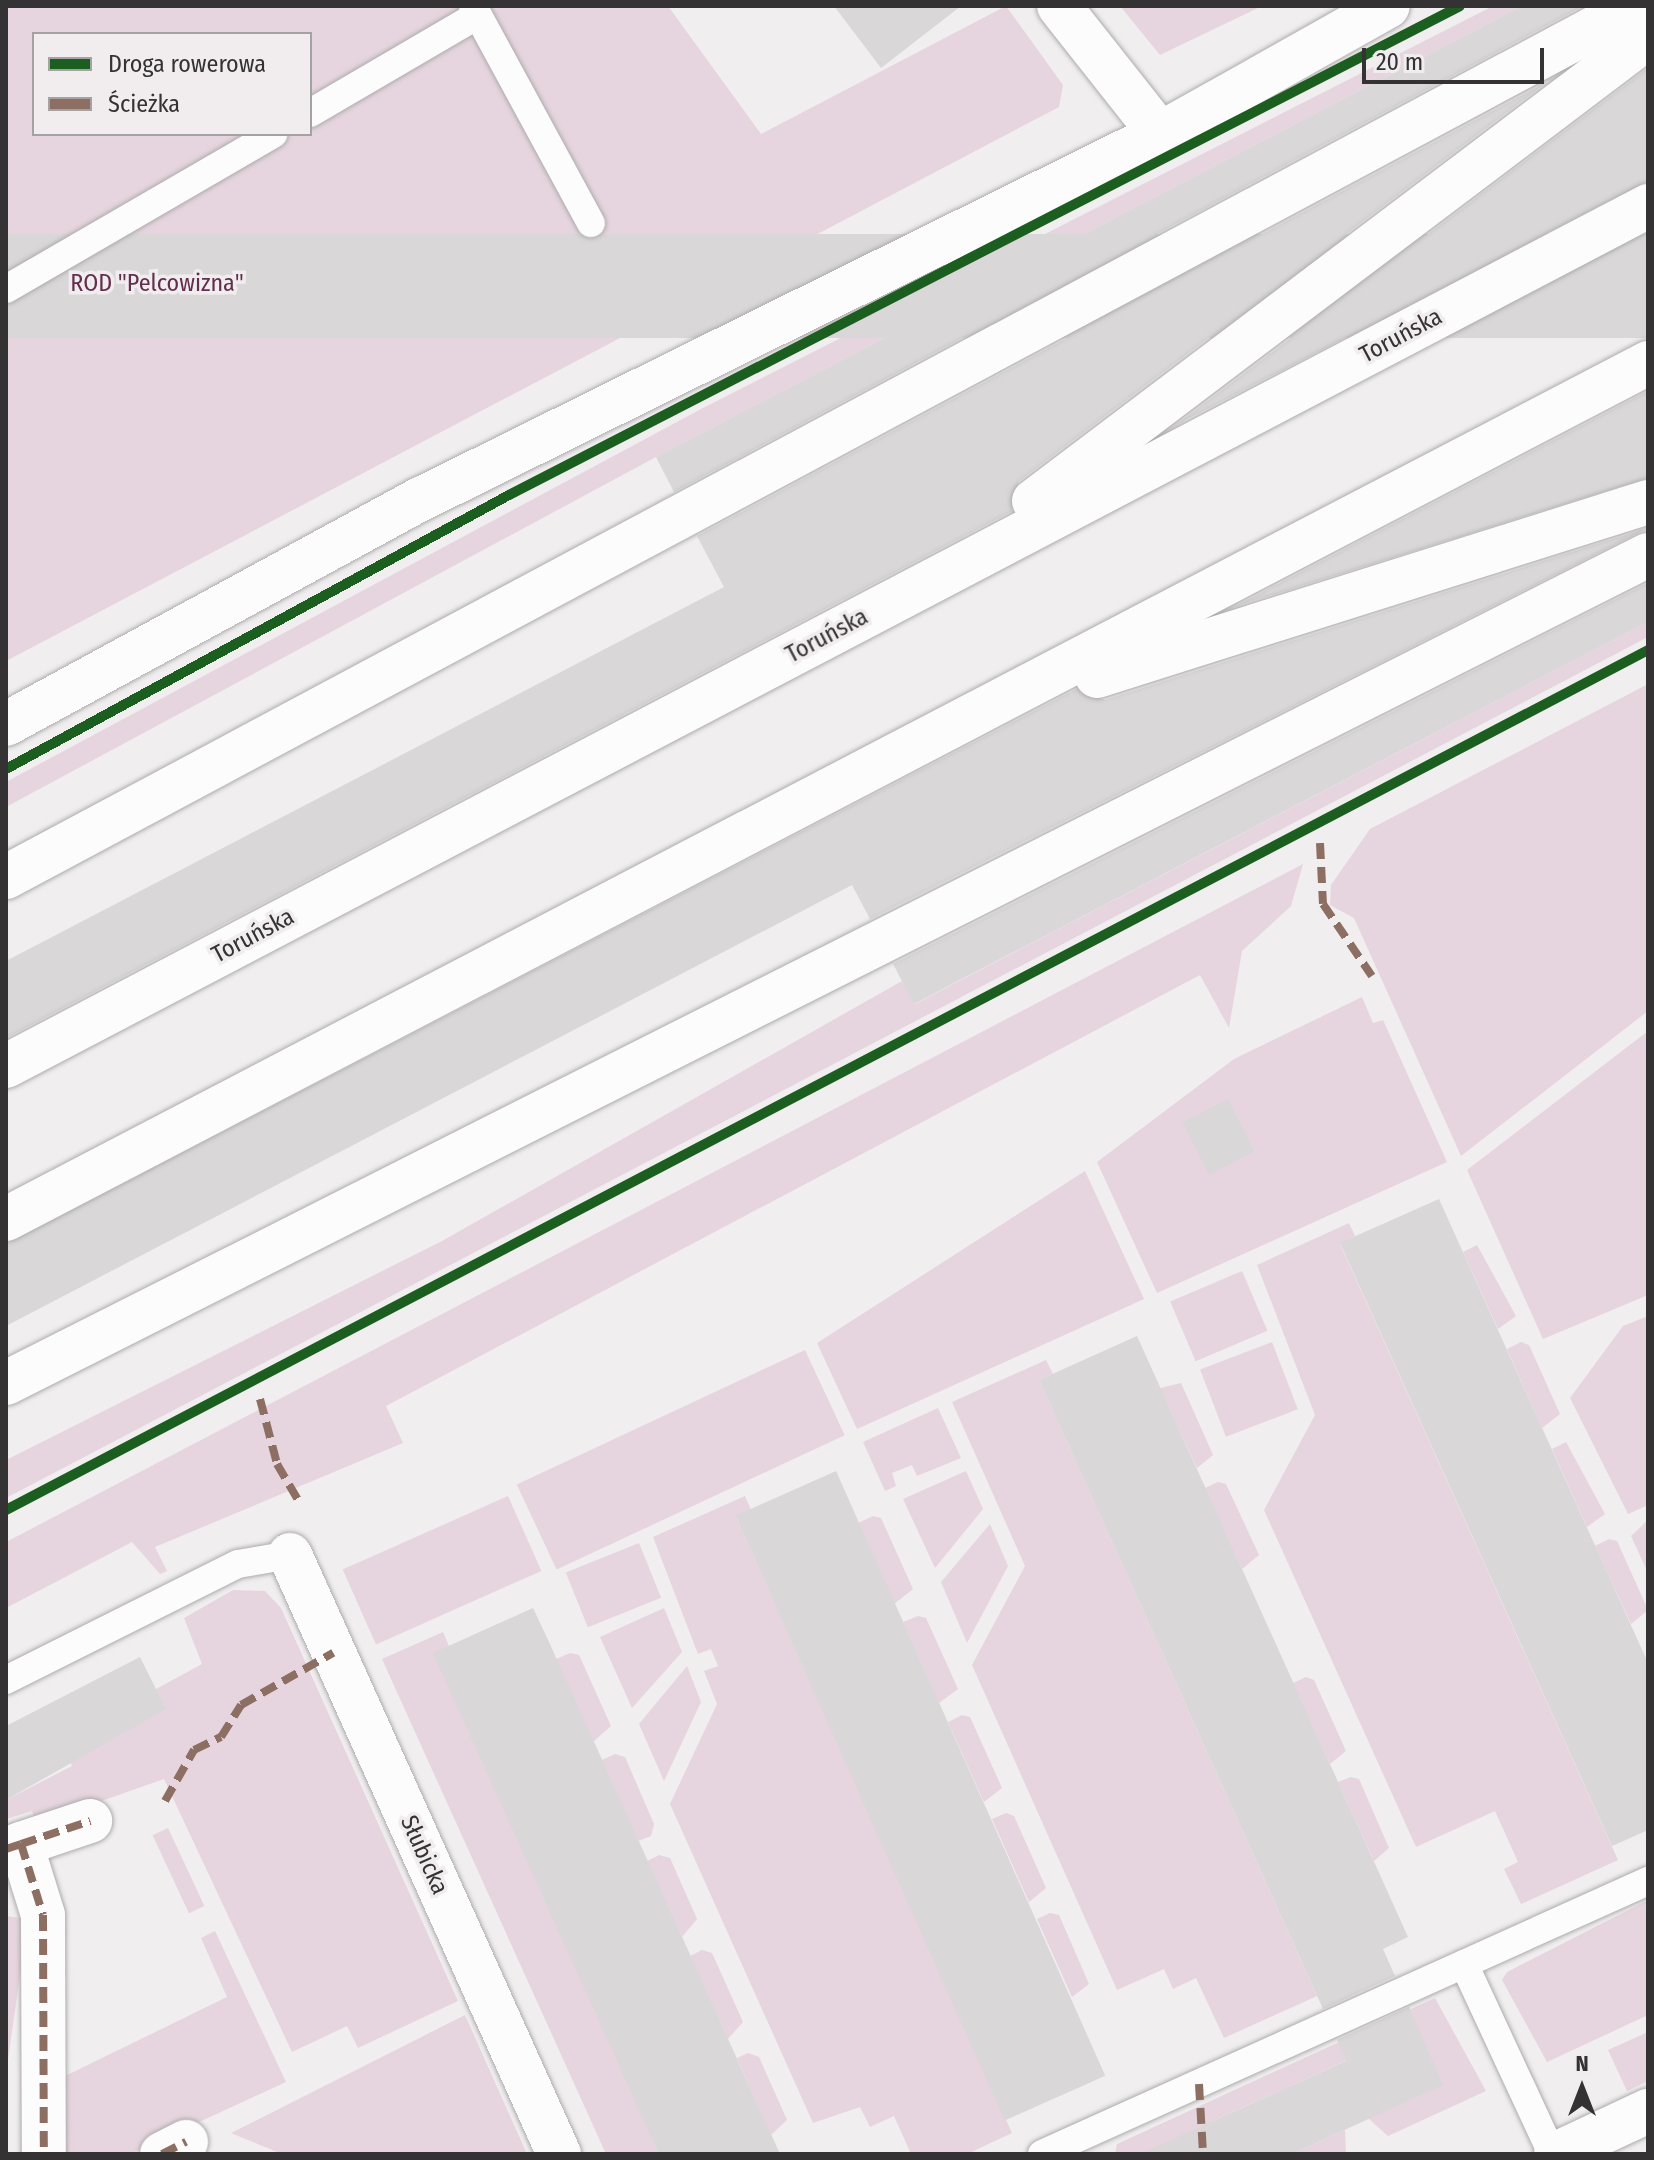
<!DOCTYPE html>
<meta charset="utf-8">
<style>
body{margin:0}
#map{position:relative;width:1654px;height:2160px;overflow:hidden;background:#f0eeef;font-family:"Fira Sans Condensed",sans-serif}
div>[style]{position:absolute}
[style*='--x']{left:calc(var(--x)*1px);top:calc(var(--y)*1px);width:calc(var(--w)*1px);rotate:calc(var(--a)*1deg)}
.green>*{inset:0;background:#e6d5de;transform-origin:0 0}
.building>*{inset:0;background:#d9d7d8;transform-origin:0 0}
.roads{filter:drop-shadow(0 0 2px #adabac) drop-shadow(0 0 2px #adabac)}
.service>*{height:28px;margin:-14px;padding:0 14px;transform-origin:14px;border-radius:14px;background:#fdfcfd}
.minor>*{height:44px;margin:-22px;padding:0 22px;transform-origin:22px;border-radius:22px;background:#fdfcfd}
.primary>*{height:44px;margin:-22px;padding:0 22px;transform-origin:22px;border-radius:22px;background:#fdfcfd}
.motorway>*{height:44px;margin:-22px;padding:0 22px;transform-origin:22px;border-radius:22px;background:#fdfcfd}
.quiet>*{height:8px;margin-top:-4px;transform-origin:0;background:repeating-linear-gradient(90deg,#8d6e63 0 16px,transparent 0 24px)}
.cycleway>*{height:10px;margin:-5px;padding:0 5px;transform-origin:5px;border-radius:5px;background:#1b5e20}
span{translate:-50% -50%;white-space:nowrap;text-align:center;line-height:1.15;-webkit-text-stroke:7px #f1edef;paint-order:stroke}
.park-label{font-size:24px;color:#62304e}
.street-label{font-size:24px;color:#343233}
.frame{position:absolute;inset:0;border:8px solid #343233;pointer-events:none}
.legend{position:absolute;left:32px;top:32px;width:280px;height:104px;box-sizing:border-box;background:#f1edef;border:2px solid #a5a2a4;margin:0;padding:10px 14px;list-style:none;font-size:24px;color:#343233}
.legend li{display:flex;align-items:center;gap:16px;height:40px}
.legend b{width:40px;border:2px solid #a5a2a4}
.north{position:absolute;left:1542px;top:2048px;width:80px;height:80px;-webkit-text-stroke:6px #f1edef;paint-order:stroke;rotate:0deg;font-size:22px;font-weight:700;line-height:32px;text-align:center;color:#343233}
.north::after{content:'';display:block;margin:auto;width:28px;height:36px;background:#343233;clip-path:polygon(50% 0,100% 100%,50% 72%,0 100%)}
.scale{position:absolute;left:1362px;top:48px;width:182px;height:36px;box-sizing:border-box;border:4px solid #343233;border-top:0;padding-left:10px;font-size:24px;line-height:28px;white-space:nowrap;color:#343233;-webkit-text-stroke:6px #f1edef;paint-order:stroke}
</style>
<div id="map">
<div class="green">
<div style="clip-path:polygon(evenodd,6px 6px,668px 6px,761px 134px,1006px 6px,1063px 85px,1059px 107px,6px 661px,6px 6px,34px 34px,310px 34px,310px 134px,34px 134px,34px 34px)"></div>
<div style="clip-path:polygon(1120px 6px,1262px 6px,1160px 55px)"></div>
<div style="clip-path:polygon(1493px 6px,1522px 6px,656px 457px,6px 807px,6px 782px,703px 408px)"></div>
<div style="clip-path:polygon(1648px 622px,1648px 637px,6px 1498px,6px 1460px,442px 1241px,902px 981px,915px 1004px)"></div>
<div style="clip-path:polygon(1648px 684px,1648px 1011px,1461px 1156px,1354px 918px,1330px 905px,1331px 885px,1370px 829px)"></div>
<div style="clip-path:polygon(1303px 864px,1291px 906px,1242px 951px,1229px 1028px,1200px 975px,386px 1406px,403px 1443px,155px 1547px,167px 1571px,160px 1574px,132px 1542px,6px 1608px,6px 1542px)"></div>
<div style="clip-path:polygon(1362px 997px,1373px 1023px,1383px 1020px,1447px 1162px,1157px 1293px,1097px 1162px,1234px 1059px)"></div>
<div style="clip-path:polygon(1648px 1031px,1648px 1295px,1543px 1339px,1467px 1170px)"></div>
<div style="clip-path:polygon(1085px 1171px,1144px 1299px,857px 1429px,817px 1343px)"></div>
<div style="clip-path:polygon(1349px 1223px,1355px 1236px,1340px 1244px,1618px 1860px,1521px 1904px,1504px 1869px,1518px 1862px,1495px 1811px,1416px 1847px,1264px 1510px,1315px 1415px,1257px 1265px)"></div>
<div style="clip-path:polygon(1477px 1245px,1516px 1316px,1498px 1329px,1463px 1252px)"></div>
<div style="left:1242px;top:1271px;width:65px;height:78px;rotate:67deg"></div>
<div style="clip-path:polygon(1648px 1316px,1648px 1505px,1628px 1514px,1570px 1398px,1623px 1326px)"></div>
<div style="left:1272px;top:1342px;width:72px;height:77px;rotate:69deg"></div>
<div style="clip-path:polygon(1521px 1342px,1529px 1345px,1560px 1414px,1542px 1428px,1507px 1349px)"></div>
<div style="left:805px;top:1350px;width:94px;height:318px;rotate:65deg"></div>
<div style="clip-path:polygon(1046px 1360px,1053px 1374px,1039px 1380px,1317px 1996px,1224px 2038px,1196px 1978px,1173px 1989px,1164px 1969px,1117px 1990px,972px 1665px,1025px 1566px,952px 1402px)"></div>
<div style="clip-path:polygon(1181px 1383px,1213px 1455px,1197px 1468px,1160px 1388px)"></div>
<div style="clip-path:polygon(938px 1408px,961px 1458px,917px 1476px,912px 1465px,892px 1473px,896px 1486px,885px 1491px,863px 1442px)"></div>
<div style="clip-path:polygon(1566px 1442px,1605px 1514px,1587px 1527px,1552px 1449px)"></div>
<div style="clip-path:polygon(966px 1471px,983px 1509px,935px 1568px,903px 1499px)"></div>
<div style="clip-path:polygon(1218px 1482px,1226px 1484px,1259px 1555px,1242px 1569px,1205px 1488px)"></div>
<div style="left:508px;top:1496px;width:82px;height:181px;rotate:66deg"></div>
<div style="clip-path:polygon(745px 1496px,751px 1510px,736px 1517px,1012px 2133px,967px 2154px,911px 2154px,894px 2116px,870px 2127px,860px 2107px,813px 2123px,670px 1804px,717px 1704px,704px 1671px,718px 1666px,711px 1649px,698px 1654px,653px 1537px)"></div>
<div style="clip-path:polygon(873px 1516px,881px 1518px,913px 1589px,894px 1604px,858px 1523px)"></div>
<div style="clip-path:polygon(1648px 1520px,1648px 1573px,1631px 1536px)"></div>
<div style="clip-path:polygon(990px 1524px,1008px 1566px,967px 1643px,941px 1582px)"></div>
<div style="clip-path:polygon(1609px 1539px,1617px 1541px,1648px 1610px,1631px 1624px,1595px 1546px)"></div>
<div style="left:639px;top:1543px;width:59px;height:79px;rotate:68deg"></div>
<div style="clip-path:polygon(233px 1590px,265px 1591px,281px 1608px,458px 2001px,358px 2048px,347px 2026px,292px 2052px,164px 1779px,36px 1824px,32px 1811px,6px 1819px,6px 1800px,72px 1766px,69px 1759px,156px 1689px,202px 1664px,184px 1618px)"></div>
<div style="clip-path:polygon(664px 1608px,682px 1652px,632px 1708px,600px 1637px)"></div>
<div style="clip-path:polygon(918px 1616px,926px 1618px,958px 1689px,939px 1703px,903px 1622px)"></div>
<div style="clip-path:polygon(443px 1632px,449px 1646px,659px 2154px,606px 2154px,382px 1659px)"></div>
<div style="clip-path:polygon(570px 1653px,579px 1655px,611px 1726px,593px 1742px,556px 1659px)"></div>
<div style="clip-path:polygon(687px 1666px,701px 1702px,664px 1781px,639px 1724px)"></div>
<div style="clip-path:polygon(1306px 1677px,1314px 1680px,1346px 1751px,1330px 1764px,1293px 1683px)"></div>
<div style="clip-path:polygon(962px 1715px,970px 1717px,1002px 1788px,984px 1802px,948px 1722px)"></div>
<div style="clip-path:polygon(615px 1754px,625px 1757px,654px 1824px,651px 1836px,638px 1841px,602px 1760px)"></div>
<div style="clip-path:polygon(1351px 1777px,1359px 1779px,1389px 1848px,1374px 1861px,1338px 1782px)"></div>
<div style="clip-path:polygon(1006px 1813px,1014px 1816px,1046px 1888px,1029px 1902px,992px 1819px)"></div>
<div style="left:168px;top:1828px;width:86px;height:17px;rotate:65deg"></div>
<div style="clip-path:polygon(659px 1855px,670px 1858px,697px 1919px,682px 1937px,647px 1861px)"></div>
<div style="clip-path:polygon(1648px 1900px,1648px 2015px,1547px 2062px,1502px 1980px,1507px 1972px)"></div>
<div style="clip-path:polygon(1050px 1913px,1059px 1915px,1089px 1984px,1072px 1997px,1037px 1919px)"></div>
<div style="left:6px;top:1916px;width:22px;height:238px;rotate:8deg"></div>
<div style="clip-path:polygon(215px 1931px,286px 2082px,130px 2154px,63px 2154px,59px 2079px,227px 1997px,201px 1938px)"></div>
<div style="clip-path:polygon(702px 1950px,712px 1953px,743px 2022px,728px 2039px,690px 1956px)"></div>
<div style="clip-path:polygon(1435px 1998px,1486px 2091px,1388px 2136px,1369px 2119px,1418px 2028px,1213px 2121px,1227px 2154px,1115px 2154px,1117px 2144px)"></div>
<div style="clip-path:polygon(465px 2015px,527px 2154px,282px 2154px,231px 2133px)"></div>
<div style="clip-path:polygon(1648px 2032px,1648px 2081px,1627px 2091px,1608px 2050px)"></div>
<div style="clip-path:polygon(748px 2053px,759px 2057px,787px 2120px,771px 2135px,737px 2058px)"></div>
<div style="clip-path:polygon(1345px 2130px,1346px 2154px,1292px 2154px)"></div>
</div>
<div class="building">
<div style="clip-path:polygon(834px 6px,961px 6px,881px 68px)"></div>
<div style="clip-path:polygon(1522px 6px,1583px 6px,674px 492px,656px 457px)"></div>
<div style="clip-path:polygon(1648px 68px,1648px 181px,1176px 425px)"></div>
<div style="clip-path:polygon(1547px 82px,1019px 481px,1012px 511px,6px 1038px,6px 961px,724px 587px,697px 536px)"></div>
<div style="left:1648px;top:234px;width:104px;height:1852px;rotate:90deg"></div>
<div style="clip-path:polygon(1648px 391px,1648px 478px,1236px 606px)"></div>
<div style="clip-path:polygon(1648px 528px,870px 919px,852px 885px,6px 1326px,6px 1244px,1077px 689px,1105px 700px)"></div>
<div style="clip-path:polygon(1648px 583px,1648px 622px,914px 1004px,893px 964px)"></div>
<div style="left:1228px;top:1099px;width:59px;height:51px;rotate:63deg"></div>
<div style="clip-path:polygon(1439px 1199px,1648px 1663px,1648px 1830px,1612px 1846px,1340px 1243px)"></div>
<div style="clip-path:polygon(1137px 1336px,1408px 1937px,1383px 1949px,1395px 1976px,1323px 2009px,1039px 1380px)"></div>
<div style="left:836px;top:1471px;width:662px;height:110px;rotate:66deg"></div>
<div style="clip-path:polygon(533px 1608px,549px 1642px,780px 2154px,659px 2154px,433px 1653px)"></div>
<div style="clip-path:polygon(140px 1657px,166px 1709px,6px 1800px,6px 1726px)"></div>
<div style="clip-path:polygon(1409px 2007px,1443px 2085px,1292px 2154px,1140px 2154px,1346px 2061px,1337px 2040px)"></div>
</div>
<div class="roads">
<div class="service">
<div style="--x:473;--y:6;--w:247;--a:61.5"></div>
<div style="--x:310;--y:113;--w:194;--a:-30.3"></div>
<div style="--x:6;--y:289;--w:309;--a:-30.1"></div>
<div style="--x:6;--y:1680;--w:259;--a:-26.6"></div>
<div style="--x:238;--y:1564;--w:53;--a:-9.8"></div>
<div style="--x:1464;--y:1964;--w:209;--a:65.1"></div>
<div style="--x:1042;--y:2154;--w:665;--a:-24.25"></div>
</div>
<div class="minor">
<div style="--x:1059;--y:6;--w:163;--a:51.7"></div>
<div style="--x:6;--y:724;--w:474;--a:-28.5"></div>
<div style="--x:423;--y:498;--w:822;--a:-26.28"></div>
<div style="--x:1160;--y:134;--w:261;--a:-29.3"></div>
<div style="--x:290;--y:1555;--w:657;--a:65.82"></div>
<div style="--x:21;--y:1844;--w:73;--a:-18.4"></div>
<div style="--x:6;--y:1849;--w:16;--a:-18"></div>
<div style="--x:21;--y:1844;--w:74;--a:72.8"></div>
<div style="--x:43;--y:1915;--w:239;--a:89.8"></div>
<div style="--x:162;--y:2154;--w:27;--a:-27"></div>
<div style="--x:1556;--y:2154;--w:102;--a:-25.1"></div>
</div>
<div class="primary">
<div style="--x:6;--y:877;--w:1848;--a:-28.12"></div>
<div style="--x:6;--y:1383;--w:1839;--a:-26.76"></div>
</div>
<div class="motorway">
<div style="--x:1034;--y:501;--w:770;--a:-37.08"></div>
<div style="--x:1097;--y:676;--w:578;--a:-17.53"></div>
<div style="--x:6;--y:1066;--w:1854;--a:-27.64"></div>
<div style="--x:6;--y:1219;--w:1852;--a:-27.53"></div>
</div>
</div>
<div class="quiet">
<div style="--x:1320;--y:843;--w:61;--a:87.2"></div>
<div style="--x:1323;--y:904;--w:87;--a:55.8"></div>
<div style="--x:260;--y:1399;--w:67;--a:75.3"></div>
<div style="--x:277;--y:1464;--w:42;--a:59.7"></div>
<div style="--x:165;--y:1801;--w:59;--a:-60.4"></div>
<div style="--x:194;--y:1750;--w:30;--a:-26"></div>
<div style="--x:221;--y:1737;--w:38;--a:-58"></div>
<div style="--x:241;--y:1705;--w:106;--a:-29.5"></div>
<div style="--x:21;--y:1844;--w:73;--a:-18.4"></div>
<div style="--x:6;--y:1849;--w:16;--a:-18"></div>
<div style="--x:21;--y:1844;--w:74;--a:72.8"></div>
<div style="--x:43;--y:1915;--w:239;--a:89.8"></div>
<div style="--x:1199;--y:2084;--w:70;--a:86.7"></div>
<div style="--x:162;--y:2154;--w:27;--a:-27"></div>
</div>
<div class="cycleway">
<div style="--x:6;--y:769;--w:573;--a:-28.58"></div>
<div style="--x:509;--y:495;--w:1069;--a:-27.21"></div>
<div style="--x:6;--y:1510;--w:1854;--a:-27.64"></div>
</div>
<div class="park-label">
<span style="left:157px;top:284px">ROD "Pelcowizna"</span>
</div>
<div class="street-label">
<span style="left:1401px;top:336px;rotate:-28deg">Toruńska</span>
<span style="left:827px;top:636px;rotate:-28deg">Toruńska</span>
<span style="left:253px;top:936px;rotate:-28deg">Toruńska</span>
<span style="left:424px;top:1855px;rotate:66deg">Słubicka</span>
</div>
<div class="frame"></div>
<ul class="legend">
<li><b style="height:10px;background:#1b5e20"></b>Droga rowerowa</li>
<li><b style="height:10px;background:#8d6e63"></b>Ścieżka</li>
</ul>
<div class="north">N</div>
<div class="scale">20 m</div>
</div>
